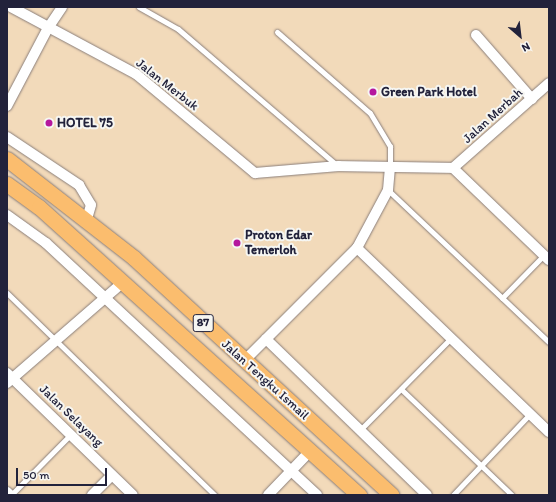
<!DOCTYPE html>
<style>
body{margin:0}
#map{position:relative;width:556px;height:502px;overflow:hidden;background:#f2daba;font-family:Itim,sans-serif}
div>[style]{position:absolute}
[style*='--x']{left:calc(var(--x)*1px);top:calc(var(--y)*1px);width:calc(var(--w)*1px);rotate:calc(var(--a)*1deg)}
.roads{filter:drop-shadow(0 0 1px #8a7e7a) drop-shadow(0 0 1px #8a7e7a)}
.service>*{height:5px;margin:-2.5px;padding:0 2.5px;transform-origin:2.5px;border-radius:2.5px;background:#fff}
.minor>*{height:10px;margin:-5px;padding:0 5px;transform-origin:5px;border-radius:5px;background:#fff}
.primary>*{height:15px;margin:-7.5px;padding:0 7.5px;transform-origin:7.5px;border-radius:7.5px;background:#fbbd6e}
.dots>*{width:11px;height:11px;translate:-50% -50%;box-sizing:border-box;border:2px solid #f6f6f2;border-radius:50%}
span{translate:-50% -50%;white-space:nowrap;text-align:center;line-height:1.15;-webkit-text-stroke:4px #f6f6f2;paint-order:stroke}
.shield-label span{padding:1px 3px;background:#f6f6f2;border:1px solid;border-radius:3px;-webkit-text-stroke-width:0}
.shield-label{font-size:12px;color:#22223b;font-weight:700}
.street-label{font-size:13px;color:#22223b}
.poi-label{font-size:13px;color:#22223b;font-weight:700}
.left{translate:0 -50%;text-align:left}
.frame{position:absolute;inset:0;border:8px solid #22223b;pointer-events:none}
.north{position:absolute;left:500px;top:16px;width:40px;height:40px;-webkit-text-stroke:3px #f6f6f2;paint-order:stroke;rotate:152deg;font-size:11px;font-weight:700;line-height:16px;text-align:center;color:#22223b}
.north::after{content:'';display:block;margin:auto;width:14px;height:18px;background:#22223b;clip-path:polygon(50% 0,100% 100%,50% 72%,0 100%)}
.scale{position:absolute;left:16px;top:468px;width:91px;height:18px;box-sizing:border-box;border:2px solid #22223b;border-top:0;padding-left:5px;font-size:12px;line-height:14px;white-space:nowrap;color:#22223b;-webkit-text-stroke:3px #f6f6f2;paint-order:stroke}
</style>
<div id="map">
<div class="roads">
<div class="service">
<div style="--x:139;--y:7;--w:45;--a:29.4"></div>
<div style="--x:178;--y:29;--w:211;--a:40.6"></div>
<div style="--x:277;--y:32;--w:123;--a:41.1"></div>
<div style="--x:370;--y:113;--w:39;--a:59"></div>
<div style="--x:390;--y:146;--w:22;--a:90"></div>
<div style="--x:388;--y:190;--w:221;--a:43.4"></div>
<div style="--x:7;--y:293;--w:290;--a:44.2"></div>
<div style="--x:502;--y:298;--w:60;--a:-45.7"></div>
<div style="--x:401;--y:389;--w:153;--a:43.7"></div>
<div style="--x:360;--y:430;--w:129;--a:-45.3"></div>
<div style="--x:11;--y:495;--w:86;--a:-45.5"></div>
<div style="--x:453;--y:495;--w:112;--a:-46.5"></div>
</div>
<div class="minor">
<div style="--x:11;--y:7;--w:142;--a:28.2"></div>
<div style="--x:136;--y:74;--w:155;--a:39.8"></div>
<div style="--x:255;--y:173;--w:84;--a:-4.8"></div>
<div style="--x:339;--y:166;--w:114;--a:1"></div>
<div style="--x:453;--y:168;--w:133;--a:43.8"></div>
<div style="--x:476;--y:35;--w:85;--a:48.8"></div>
<div style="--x:7;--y:106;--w:88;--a:-62.3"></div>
<div style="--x:48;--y:28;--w:25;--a:-56"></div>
<div style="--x:7;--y:137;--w:87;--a:33.7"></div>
<div style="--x:79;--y:185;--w:23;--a:59"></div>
<div style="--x:91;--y:205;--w:15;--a:106"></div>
<div style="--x:453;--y:168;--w:128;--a:-41.5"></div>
<div style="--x:7;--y:215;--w:48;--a:35.7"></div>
<div style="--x:46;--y:243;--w:370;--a:42.9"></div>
<div style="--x:357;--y:248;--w:266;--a:43.8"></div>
<div style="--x:266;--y:339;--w:224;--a:44.1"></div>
<div style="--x:244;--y:361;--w:160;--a:-45"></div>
<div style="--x:357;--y:248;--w:66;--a:-61.9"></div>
<div style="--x:388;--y:190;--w:21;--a:-85"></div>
<div style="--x:7;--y:373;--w:175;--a:44.1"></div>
<div style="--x:7;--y:383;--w:154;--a:-41"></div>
<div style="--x:7;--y:492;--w:4;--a:45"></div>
<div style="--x:92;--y:495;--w:28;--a:-45"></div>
<div style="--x:268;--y:495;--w:62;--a:-46.3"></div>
</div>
<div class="primary">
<div style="--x:7;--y:159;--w:161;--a:37.9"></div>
<div style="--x:134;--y:258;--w:350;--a:42.6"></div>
<div style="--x:7;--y:184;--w:39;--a:36"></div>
<div style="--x:39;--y:207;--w:431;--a:42"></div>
</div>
</div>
<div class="dots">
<div style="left:373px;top:92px;background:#b5179e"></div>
<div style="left:49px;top:123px;background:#b5179e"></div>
<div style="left:237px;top:243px;background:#b5179e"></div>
</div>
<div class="shield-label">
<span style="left:203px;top:323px">87</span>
</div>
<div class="street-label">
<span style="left:167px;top:85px;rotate:38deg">Jalan Merbuk</span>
<span style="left:493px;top:116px;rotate:-42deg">Jalan Merbah</span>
<span style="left:265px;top:380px;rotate:42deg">Jalan Tengku Ismail</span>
<span style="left:71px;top:416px;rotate:44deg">Jalan Selayang</span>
</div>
<div class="poi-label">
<span class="left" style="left:381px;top:92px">Green Park Hotel</span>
<span class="left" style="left:57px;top:123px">HOTEL 75</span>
<span class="left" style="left:245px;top:243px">Proton Edar<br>Temerloh</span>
</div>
<div class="frame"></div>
<div class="north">N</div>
<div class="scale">50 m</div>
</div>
